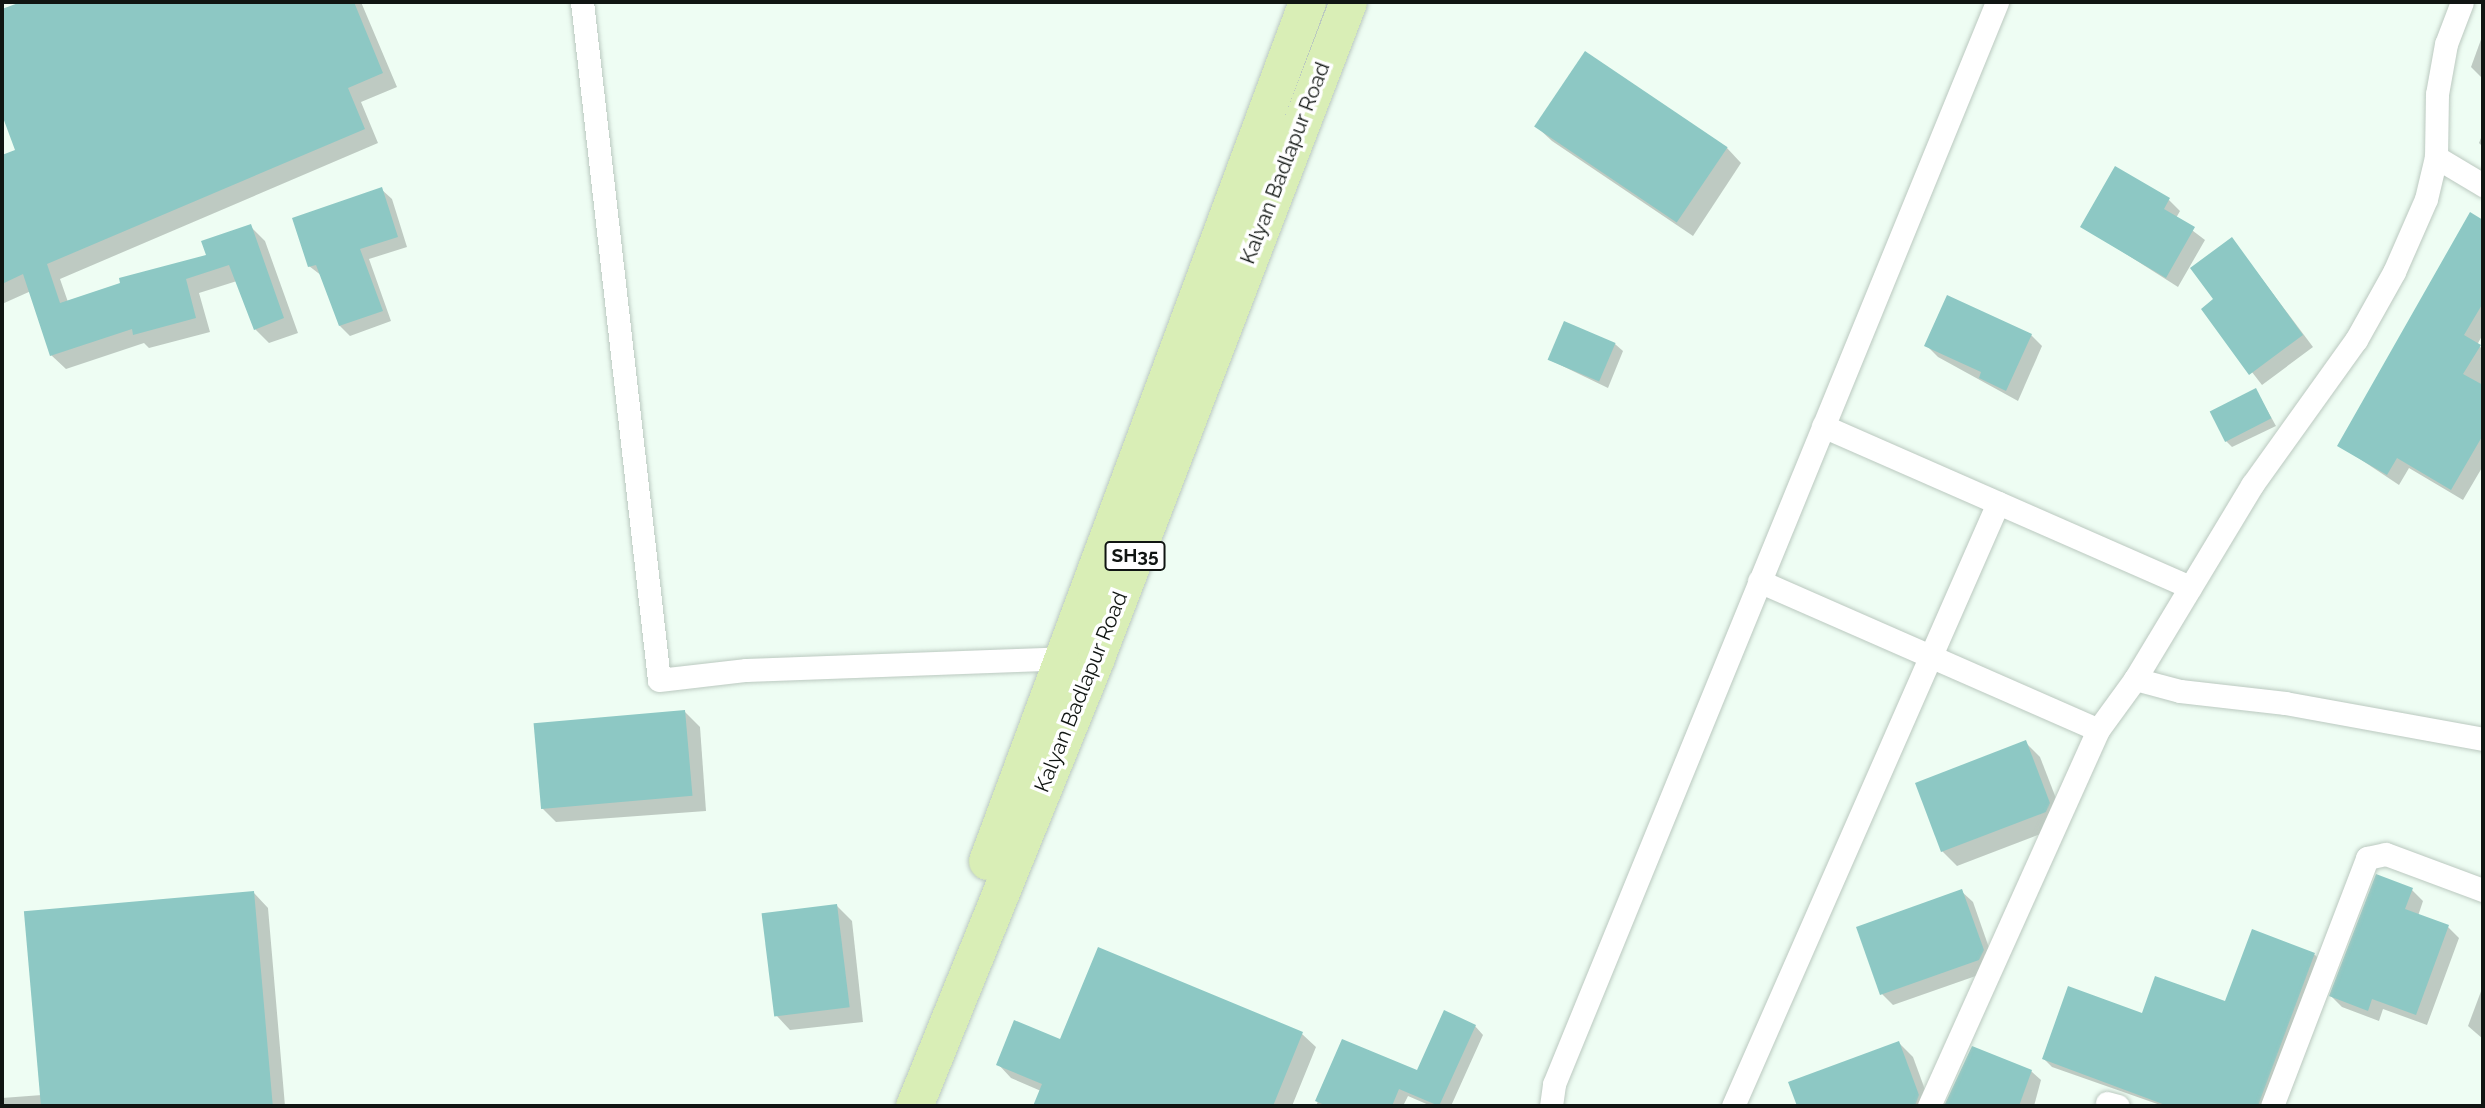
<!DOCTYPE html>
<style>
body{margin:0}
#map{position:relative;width:2485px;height:1108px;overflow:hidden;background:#eefdf3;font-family:Raleway,sans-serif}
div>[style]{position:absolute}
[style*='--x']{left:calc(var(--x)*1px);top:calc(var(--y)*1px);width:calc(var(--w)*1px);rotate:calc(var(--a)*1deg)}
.shadow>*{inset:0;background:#0003}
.building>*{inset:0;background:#8dc8c4;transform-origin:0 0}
.roads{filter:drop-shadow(0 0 2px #bbc9c0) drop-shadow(0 0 2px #bbc9c0)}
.street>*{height:23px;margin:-11.5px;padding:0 11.5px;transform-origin:11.5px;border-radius:11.5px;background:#fff}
.primary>*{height:37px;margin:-18.5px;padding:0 18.5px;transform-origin:18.5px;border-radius:18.5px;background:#d9eeb6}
span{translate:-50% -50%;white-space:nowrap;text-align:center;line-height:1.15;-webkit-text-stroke:7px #fff;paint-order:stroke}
.shield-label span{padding:2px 5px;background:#fff;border:2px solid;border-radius:5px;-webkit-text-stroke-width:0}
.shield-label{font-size:19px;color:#101512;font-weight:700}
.street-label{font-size:21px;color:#101512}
.frame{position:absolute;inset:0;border:4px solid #101512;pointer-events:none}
</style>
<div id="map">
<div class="shadow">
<div style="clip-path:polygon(26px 2px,361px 2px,397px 87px,361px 102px,378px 143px,60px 279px,68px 302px,209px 257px,250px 226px,265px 241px,298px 333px,269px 343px,255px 329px,237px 281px,199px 293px,210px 332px,149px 348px,144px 343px,66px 369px,51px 355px,31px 291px,2px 304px,2px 157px,17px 150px,2px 110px,2px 11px)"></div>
<div style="clip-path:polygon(2483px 34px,2483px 79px,2471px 67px)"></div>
<div style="clip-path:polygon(1537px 127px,1727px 148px,1741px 163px,1693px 236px,1552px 141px)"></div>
<div style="clip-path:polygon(2483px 133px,2483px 147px,2479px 143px)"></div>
<div style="clip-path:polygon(381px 189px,392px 199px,407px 247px,369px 259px,391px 321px,350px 336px,340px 326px,322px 276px,309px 266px)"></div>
<div style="clip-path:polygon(2169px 200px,2180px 211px,2176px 218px,2205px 240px,2178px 287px,2082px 226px)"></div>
<div style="clip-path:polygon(2470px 214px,2483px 222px,2483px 334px,2477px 345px,2483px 349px,2483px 466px,2463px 500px,2409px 468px,2399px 485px,2339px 445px)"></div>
<div style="clip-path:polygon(2232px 239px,2313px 347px,2262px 385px,2203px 309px,2216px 300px)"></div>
<div style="clip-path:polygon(2031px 335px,2042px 346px,2018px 401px,1938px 357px,1927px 346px)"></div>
<div style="clip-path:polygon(1615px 344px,1623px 351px,1608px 388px,1550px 360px)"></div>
<div style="clip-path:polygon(2256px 390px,2276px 426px,2232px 447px,2225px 440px)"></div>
<div style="clip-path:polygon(685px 712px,700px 727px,706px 811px,556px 822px,541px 807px)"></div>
<div style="clip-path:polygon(2025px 742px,2040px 757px,2064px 819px,2061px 826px,1957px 866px,1942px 851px)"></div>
<div style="clip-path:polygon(2412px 890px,2423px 901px,2418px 916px,2448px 927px,2459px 938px,2427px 1025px,2383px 1009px,2379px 1021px,2342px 1007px,2331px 996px)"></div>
<div style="clip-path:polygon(1961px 891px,1973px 902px,1994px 962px,1990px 971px,1893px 1005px,1882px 994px)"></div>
<div style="clip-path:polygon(254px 893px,268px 908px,285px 1106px,2px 1106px,2px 1098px,42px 1095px)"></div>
<div style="clip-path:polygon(837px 906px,852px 921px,863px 1022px,790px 1030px,776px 1015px)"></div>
<div style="clip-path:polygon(2253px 931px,2315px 955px,2323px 963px,2271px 1106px,2163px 1106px,2052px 1067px,2044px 1059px,2143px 1015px,2226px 1003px)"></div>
<div style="clip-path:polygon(2483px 986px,2483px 1039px,2468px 1026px)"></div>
<div style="clip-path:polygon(1475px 1026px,1483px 1035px,1451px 1106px,1431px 1106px,1408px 1096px,1403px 1106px,1316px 1106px,1343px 1042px,1418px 1073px)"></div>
<div style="clip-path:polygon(1302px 1034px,1316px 1047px,1292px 1106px,1034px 1106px,1041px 1091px,1011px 1078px,998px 1064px,1061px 1041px)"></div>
<div style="clip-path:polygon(1899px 1043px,1913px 1057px,1931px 1106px,1799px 1106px,1790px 1083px)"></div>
<div style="clip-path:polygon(1972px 1048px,2031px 1071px,2041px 1080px,2034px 1106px,1945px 1106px)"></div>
</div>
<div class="building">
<div style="clip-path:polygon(21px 2px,354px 2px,383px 73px,348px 88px,365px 129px,47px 264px,60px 303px,120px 283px,119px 278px,206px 255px,201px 241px,251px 224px,284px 318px,254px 330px,229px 265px,186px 279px,196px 318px,133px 335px,132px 329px,50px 356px,23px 274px,2px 284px,2px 155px,15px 150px,2px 115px,2px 9px)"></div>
<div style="left:1585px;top:51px;width:172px;height:91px;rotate:34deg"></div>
<div style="clip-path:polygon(2115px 166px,2170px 198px,2164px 209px,2195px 227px,2166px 278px,2080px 227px)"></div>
<div style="clip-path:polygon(382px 187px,398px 237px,360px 249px,383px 311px,339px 326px,316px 265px,308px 267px,292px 218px)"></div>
<div style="clip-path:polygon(2470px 212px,2483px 220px,2483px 303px,2464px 335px,2481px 345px,2463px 374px,2483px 385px,2483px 435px,2451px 490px,2397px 458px,2387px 475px,2337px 446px)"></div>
<div style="clip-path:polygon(2232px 237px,2303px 335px,2249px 375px,2201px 309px,2213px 299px,2190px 268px)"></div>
<div style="clip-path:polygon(1947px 295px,2032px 334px,2006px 391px,1979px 378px,1981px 372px,1924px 346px)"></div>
<div style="left:1564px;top:321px;width:56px;height:42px;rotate:23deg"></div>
<div style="left:2256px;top:388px;width:34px;height:52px;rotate:63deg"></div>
<div style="left:685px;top:710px;width:86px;height:152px;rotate:85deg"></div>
<div style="clip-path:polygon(2026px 740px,2050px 803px,2046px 812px,1941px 852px,1915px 783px)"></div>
<div style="clip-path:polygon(2376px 874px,2413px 888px,2405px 909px,2449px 925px,2416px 1015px,2372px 999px,2368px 1011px,2329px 996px)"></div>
<div style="clip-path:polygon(1962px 889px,1984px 950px,1979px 960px,1880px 995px,1856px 927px)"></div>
<div style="left:254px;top:891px;width:216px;height:231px;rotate:85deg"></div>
<div style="left:837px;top:904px;width:104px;height:76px;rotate:83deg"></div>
<div style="clip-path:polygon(2252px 929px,2315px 953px,2258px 1106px,2168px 1106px,2042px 1059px,2068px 986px,2142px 1013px,2155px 976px,2225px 1001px)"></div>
<div style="clip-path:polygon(1098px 947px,1303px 1032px,1273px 1106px,1033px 1106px,1042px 1084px,996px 1065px,1014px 1020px,1060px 1039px)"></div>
<div style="clip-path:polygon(1444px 1010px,1476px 1025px,1439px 1106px,1399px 1089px,1392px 1106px,1327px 1106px,1315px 1101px,1342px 1039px,1417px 1070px)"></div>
<div style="clip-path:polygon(1899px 1041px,1919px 1095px,1915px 1106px,1797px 1106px,1788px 1082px)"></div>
<div style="clip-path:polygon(1972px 1046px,2032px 1070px,2019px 1106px,1944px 1106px)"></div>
</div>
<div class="roads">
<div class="street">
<div style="--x:582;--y:2;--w:682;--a:83.52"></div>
<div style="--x:659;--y:680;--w:88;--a:-6.6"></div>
<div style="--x:746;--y:670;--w:325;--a:-2.1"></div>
<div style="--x:2436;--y:157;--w:55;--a:30.8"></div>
<div style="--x:1823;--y:426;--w:401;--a:23.7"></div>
<div style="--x:1759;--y:581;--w:370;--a:23.7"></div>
<div style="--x:2135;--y:679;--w:47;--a:14.9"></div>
<div style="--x:2180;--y:691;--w:106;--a:6.5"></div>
<div style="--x:2285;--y:703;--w:201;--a:10.3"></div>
<div style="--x:2107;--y:1103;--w:11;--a:15"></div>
<div style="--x:1551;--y:1106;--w:22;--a:-82"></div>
<div style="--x:1554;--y:1084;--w:1169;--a:-67.73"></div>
<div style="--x:1733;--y:1106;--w:659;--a:-66.28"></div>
<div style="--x:1929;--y:1106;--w:412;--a:-65.8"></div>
<div style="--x:2098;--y:730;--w:63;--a:-54"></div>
<div style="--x:2135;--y:679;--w:227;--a:-58.9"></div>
<div style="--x:2252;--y:485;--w:178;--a:-54.4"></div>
<div style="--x:2356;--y:340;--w:78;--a:-60.8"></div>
<div style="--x:2394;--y:272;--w:80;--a:-66.3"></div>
<div style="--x:2426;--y:199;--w:43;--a:-76.6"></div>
<div style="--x:2436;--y:157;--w:63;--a:-89.1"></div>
<div style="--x:2437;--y:94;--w:51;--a:-79.8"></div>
<div style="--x:2446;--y:44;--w:45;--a:-69.1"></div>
<div style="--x:2272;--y:1106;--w:266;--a:-69"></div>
<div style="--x:2367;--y:858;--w:19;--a:-12"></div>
<div style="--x:2386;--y:854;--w:103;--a:20.4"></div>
</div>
<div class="primary">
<div style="--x:987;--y:861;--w:917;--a:-69.57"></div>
<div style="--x:914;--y:1106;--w:484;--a:-67.9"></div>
<div style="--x:1096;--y:657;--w:702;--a:-68.96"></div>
</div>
</div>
<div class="shield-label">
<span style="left:1135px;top:556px">SH35</span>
</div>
<div class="street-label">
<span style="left:1285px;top:163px;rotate:-69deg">Kalyan Badlapur Road</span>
<span style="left:1081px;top:692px;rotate:-68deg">Kalyan Badlapur Road</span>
</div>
<div class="frame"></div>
</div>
